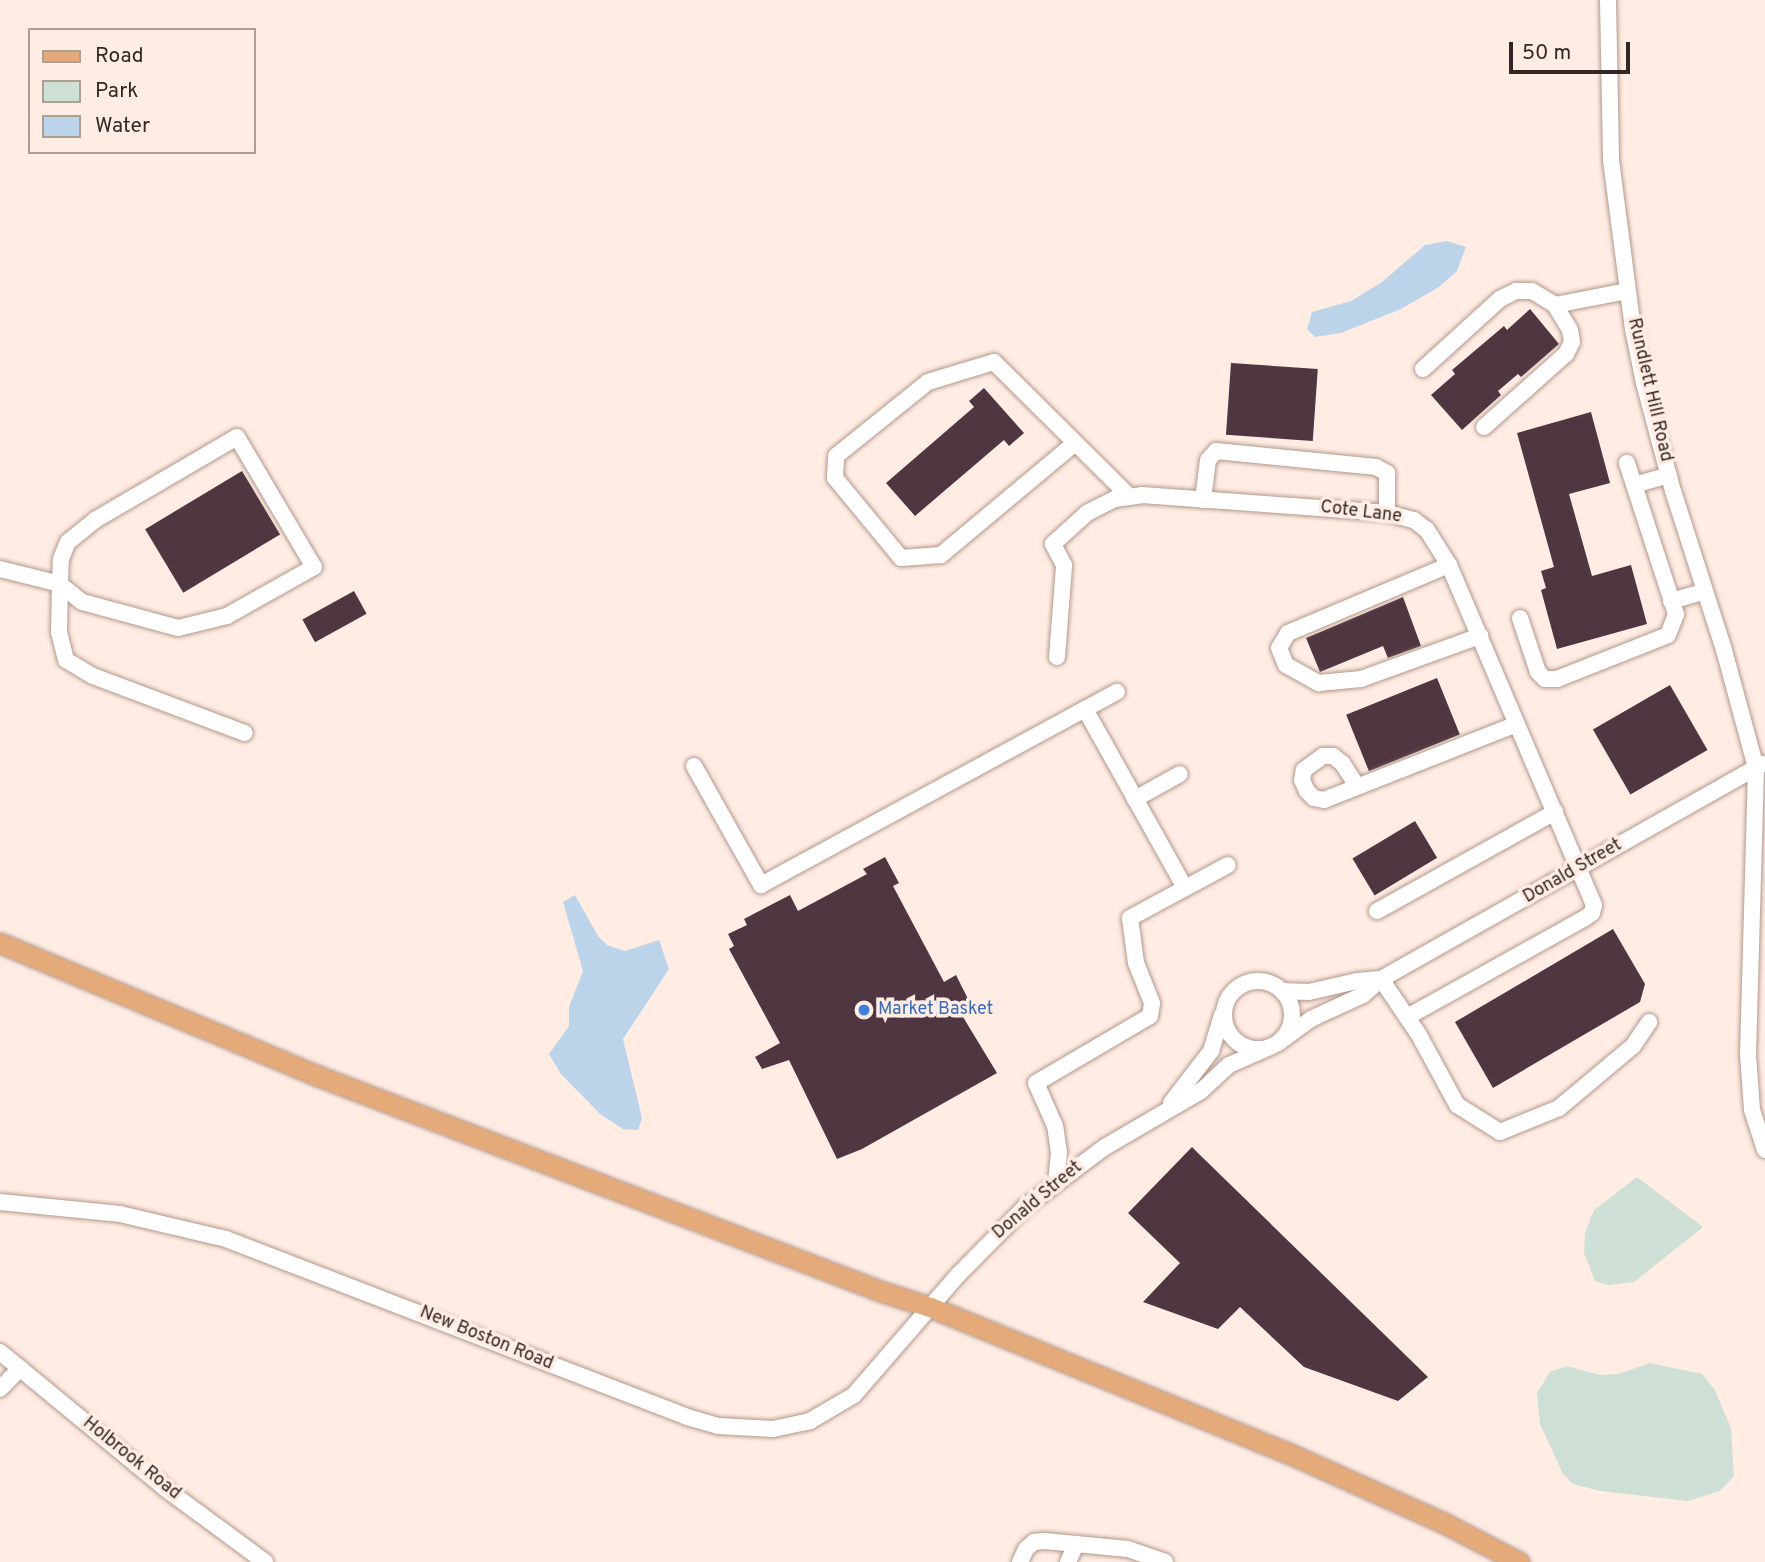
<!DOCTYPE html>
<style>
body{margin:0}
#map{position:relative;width:1765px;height:1562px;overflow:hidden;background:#ffede4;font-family:Overpass,sans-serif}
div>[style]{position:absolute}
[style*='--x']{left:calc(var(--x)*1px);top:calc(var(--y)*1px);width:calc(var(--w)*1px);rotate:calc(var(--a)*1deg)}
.green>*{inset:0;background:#cee0d5}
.water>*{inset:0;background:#bcd4ea}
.building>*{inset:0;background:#4f3641;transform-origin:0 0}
.roads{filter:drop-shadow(0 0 2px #b3988a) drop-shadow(0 0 2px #b3988a)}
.minor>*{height:16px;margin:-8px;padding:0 8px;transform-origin:8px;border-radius:8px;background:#fff}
.minor>.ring{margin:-8px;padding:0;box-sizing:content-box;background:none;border:16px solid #fff;border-radius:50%}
.major>*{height:19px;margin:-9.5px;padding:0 9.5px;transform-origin:9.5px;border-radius:9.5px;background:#e5aa7a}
.dots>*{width:19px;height:19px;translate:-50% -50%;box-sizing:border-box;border:4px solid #ffede4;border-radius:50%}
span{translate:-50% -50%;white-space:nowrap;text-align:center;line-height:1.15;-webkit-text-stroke:7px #ffede4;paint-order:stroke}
.street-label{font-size:18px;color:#322722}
.shop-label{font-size:18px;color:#366cbe}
.left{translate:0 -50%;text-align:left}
.legend{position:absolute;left:28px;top:28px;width:228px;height:126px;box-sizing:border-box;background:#ffede4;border:2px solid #ad9e96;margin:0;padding:9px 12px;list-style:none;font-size:21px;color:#322722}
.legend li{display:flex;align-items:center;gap:14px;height:35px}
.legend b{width:35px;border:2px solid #ad9e96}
.scale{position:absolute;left:1509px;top:42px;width:121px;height:32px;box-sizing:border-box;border:4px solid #322722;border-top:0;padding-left:9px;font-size:21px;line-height:24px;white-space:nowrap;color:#322722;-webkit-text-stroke:5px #ffede4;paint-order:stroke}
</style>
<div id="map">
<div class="green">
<div style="clip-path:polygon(1637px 1177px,1703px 1227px,1634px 1282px,1608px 1285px,1595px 1281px,1584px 1253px,1585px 1233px,1594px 1210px)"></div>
<div style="clip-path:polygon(1650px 1363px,1702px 1374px,1715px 1390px,1731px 1428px,1734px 1476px,1720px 1491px,1688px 1501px,1600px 1491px,1573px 1484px,1563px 1474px,1540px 1424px,1537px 1393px,1550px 1372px,1567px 1366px,1600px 1375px,1618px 1374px)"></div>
</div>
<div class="water">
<div style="clip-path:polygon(1447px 241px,1466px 247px,1457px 271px,1439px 287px,1401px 309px,1341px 333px,1315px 337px,1307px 329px,1312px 312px,1351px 301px,1382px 282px,1425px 245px)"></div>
<div style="clip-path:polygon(575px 895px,598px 936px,607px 945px,625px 951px,659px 940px,669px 969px,623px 1039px,642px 1118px,638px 1130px,623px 1129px,600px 1114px,561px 1074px,549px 1054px,569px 1026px,569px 1007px,583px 971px,563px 902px)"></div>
</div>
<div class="building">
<div style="clip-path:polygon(1530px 309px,1559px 344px,1521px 377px,1518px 374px,1498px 391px,1501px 395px,1462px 430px,1431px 395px,1455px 374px,1452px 370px,1504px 326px,1507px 330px)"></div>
<div style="left:1231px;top:363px;width:87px;height:72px;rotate:4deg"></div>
<div style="clip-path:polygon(984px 388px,1024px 433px,1009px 446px,1004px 440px,915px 516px,886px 483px,974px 407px,969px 401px)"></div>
<div style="clip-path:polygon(1591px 412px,1610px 483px,1569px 494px,1592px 576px,1631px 565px,1647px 624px,1557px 649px,1541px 590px,1546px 588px,1541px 571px,1554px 567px,1517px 433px)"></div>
<div style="left:242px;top:471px;width:74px;height:113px;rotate:59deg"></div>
<div style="left:354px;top:591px;width:26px;height:59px;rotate:61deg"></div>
<div style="clip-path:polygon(1403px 597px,1421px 646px,1388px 658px,1383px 646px,1320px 672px,1306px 638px)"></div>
<div style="left:1437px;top:678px;width:61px;height:98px;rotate:68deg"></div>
<div style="left:1670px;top:685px;width:75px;height:89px;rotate:60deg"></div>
<div style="left:1415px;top:821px;width:43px;height:73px;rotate:59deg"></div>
<div style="clip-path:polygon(885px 857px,899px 883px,893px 886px,944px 982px,956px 975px,972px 1007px,960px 1012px,997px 1073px,862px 1149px,837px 1159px,789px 1060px,762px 1069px,755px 1057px,780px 1043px,729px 949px,734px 946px,728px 934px,747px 925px,744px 919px,790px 895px,798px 911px,867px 874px,863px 869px)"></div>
<div style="clip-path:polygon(1613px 929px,1645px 984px,1640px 1002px,1493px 1088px,1455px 1022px)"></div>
<div style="clip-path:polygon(1192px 1147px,1200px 1155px,1428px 1377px,1398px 1401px,1304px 1367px,1240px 1307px,1218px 1329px,1143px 1302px,1180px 1263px,1128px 1213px)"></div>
</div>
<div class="roads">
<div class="minor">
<div style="--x:1608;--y:0;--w:160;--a:88.9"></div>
<div style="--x:1611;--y:160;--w:170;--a:82.6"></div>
<div style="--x:1633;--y:329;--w:55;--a:78.5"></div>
<div style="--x:1644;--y:383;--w:112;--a:75"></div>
<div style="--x:1673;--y:491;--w:167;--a:72.2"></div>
<div style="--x:1724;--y:650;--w:122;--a:74.8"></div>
<div style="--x:1756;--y:768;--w:286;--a:91.6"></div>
<div style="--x:1748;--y:1054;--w:56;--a:85.9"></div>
<div style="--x:1752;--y:1110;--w:42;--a:72"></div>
<div style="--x:1423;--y:369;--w:104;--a:-42.3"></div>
<div style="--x:1500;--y:299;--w:18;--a:-27"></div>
<div style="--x:1516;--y:291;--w:16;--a:0"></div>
<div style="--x:1532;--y:291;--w:27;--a:31"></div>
<div style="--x:1555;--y:305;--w:73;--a:-11"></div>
<div style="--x:1484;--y:427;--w:110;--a:-41.7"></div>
<div style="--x:1566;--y:354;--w:13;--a:-63"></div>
<div style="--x:1572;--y:342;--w:12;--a:-99"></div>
<div style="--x:1570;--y:330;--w:29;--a:-121"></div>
<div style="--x:237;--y:437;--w:151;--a:59.4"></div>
<div style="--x:314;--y:567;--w:100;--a:150.6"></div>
<div style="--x:227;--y:616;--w:50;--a:166.2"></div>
<div style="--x:178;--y:628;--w:99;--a:-164.8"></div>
<div style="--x:82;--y:602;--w:28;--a:-141"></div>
<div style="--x:60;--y:584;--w:25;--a:-88"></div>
<div style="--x:61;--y:559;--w:18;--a:-68"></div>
<div style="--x:68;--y:542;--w:35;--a:-39"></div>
<div style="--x:95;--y:520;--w:164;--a:-30.3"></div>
<div style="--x:1075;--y:443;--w:175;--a:140.1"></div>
<div style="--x:941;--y:555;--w:40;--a:175.7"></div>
<div style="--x:901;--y:558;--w:104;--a:-129.5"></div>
<div style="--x:835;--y:478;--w:22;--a:-87"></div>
<div style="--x:836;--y:456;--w:118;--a:-38.8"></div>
<div style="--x:928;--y:382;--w:69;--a:-16.9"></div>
<div style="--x:994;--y:362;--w:190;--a:44.8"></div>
<div style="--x:1634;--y:485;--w:36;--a:-16"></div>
<div style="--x:1203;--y:500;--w:40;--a:-82.9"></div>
<div style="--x:1208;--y:460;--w:12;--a:-48"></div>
<div style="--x:1216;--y:451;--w:161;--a:5.7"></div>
<div style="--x:1376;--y:467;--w:13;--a:29"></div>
<div style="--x:1387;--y:473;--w:40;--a:90"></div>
<div style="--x:1449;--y:565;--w:175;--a:157.1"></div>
<div style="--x:1288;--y:633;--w:17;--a:121"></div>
<div style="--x:1279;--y:648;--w:18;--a:68"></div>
<div style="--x:1286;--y:665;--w:38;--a:29"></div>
<div style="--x:1319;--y:683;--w:42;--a:-5.4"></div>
<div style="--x:1361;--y:679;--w:127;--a:-19.9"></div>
<div style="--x:0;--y:569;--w:62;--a:14"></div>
<div style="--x:60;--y:584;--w:48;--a:91.2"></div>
<div style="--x:59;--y:632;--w:29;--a:76"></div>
<div style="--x:66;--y:660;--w:31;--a:31"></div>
<div style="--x:93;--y:676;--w:162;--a:20.6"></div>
<div style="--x:1671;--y:601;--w:35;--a:-16"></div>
<div style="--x:1520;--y:618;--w:57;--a:71.6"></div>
<div style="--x:1538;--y:672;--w:10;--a:45"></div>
<div style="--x:1545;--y:679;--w:12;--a:0"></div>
<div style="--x:1557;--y:679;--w:119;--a:-21.6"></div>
<div style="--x:1668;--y:635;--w:22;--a:-69"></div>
<div style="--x:1676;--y:614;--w:159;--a:-108"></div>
<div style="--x:1057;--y:657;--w:92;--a:-85.6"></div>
<div style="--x:1064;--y:565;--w:24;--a:-118"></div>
<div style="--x:1053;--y:544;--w:46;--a:-42.4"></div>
<div style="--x:1087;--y:513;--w:31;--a:-27"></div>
<div style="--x:1115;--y:499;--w:27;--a:-8"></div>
<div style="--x:1142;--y:495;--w:246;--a:4.2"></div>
<div style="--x:1387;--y:513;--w:28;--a:15"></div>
<div style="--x:1414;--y:520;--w:16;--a:38"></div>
<div style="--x:1427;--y:530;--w:41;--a:57.8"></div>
<div style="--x:1449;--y:565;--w:370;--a:66.9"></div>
<div style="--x:1594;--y:905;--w:8;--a:104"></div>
<div style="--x:1592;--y:913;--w:9;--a:144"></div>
<div style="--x:1585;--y:918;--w:204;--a:150.9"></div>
<div style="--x:1085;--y:709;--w:205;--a:60.8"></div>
<div style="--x:694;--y:766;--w:137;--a:60.6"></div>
<div style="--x:761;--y:885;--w:405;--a:-28.5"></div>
<div style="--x:1357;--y:786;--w:27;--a:-123"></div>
<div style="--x:1342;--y:763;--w:11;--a:-142"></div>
<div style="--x:1333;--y:756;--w:10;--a:180"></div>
<div style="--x:1323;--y:756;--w:24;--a:144"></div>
<div style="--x:1304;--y:770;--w:10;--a:101"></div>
<div style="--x:1302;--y:780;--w:12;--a:66"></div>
<div style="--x:1307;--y:791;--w:10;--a:45"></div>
<div style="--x:1314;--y:798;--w:10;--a:11"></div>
<div style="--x:1324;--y:800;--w:207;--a:-21.5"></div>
<div style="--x:1135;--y:799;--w:51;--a:-29.1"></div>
<div style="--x:1377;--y:911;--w:204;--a:-29.1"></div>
<div style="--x:1381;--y:979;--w:68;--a:55.8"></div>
<div style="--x:1419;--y:1035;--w:80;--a:61.5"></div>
<div style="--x:1457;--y:1105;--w:51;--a:32.1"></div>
<div style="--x:1500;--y:1132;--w:64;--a:-22.1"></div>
<div style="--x:1559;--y:1108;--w:97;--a:-40"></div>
<div style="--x:1633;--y:1046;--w:29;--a:-56"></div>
<div class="ring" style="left:1224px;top:981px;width:52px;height:52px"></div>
<div style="--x:1282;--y:991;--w:27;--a:2"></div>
<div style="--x:1309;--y:992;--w:49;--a:-12.9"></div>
<div style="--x:1357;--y:981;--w:24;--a:-5"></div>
<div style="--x:1278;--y:1043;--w:41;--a:-36"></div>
<div style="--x:1311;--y:1019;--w:57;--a:-24.8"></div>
<div style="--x:1363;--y:995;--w:24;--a:-42"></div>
<div style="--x:1381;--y:979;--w:438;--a:-29.4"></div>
<div style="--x:1171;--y:1103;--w:66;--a:-52.4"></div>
<div style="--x:1211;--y:1051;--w:38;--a:-73"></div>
<div style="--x:1056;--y:1182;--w:29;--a:-84"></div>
<div style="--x:1059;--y:1153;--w:27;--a:-98"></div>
<div style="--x:1055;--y:1126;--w:47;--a:-113.8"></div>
<div style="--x:1036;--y:1083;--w:132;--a:-30.4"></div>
<div style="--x:1150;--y:1016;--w:13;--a:-81"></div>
<div style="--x:1152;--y:1003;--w:43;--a:-111.8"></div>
<div style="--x:1136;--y:963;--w:45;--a:-97.6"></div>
<div style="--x:1130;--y:918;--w:111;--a:-28.4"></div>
<div style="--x:0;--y:1202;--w:121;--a:5.7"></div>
<div style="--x:120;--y:1214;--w:109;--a:13.3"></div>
<div style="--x:226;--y:1239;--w:494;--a:21.1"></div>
<div style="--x:687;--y:1417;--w:32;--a:16"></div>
<div style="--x:718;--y:1426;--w:55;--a:3.1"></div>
<div style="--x:773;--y:1429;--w:38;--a:-12"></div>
<div style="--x:810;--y:1421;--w:51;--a:-30.6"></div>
<div style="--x:854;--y:1395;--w:159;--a:-49.1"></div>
<div style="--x:958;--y:1275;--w:95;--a:-45.4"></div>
<div style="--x:1025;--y:1207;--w:100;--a:-36.9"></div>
<div style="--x:1105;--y:1147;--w:111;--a:-30.3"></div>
<div style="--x:1201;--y:1091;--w:38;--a:-43"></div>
<div style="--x:1229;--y:1065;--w:43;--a:-23.6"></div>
<div style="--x:0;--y:1352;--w:215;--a:39.5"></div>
<div style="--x:166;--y:1489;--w:123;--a:36.4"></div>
<div style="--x:0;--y:1389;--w:29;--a:-46"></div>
<div style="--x:1020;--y:1562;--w:14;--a:-65"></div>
<div style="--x:1026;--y:1549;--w:11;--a:-41"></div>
<div style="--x:1034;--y:1542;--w:11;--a:-5"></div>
<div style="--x:1045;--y:1541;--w:83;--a:5.5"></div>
<div style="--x:1128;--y:1549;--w:39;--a:19"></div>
<div style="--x:1068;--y:1562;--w:20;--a:-66"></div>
</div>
<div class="major">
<div style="--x:0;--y:943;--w:345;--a:22.7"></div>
<div style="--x:318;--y:1076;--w:602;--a:20.93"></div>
<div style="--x:880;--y:1291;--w:52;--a:17.7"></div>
<div style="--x:930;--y:1307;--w:384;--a:22.2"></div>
<div style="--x:1286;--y:1452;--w:173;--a:24.2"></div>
<div style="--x:1444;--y:1523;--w:85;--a:27.5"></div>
</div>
</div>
<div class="dots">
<div style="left:864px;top:1010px;background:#3f7fe0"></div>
</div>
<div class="street-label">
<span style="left:1649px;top:390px;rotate:77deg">Rundlett Hill Road</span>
<span style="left:1361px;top:513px;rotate:7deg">Cote Lane</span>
<span style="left:1573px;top:872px;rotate:-30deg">Donald Street</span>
<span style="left:1038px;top:1201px;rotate:-40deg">Donald Street</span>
<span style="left:486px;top:1339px;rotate:22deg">New Boston Road</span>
<span style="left:131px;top:1459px;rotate:39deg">Holbrook Road</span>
</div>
<div class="shop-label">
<span class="left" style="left:878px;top:1010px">Market Basket</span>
</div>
<ul class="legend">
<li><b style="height:9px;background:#e5aa7a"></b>Road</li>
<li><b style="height:19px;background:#cee0d5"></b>Park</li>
<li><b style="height:19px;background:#bcd4ea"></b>Water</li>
</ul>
<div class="scale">50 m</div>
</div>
